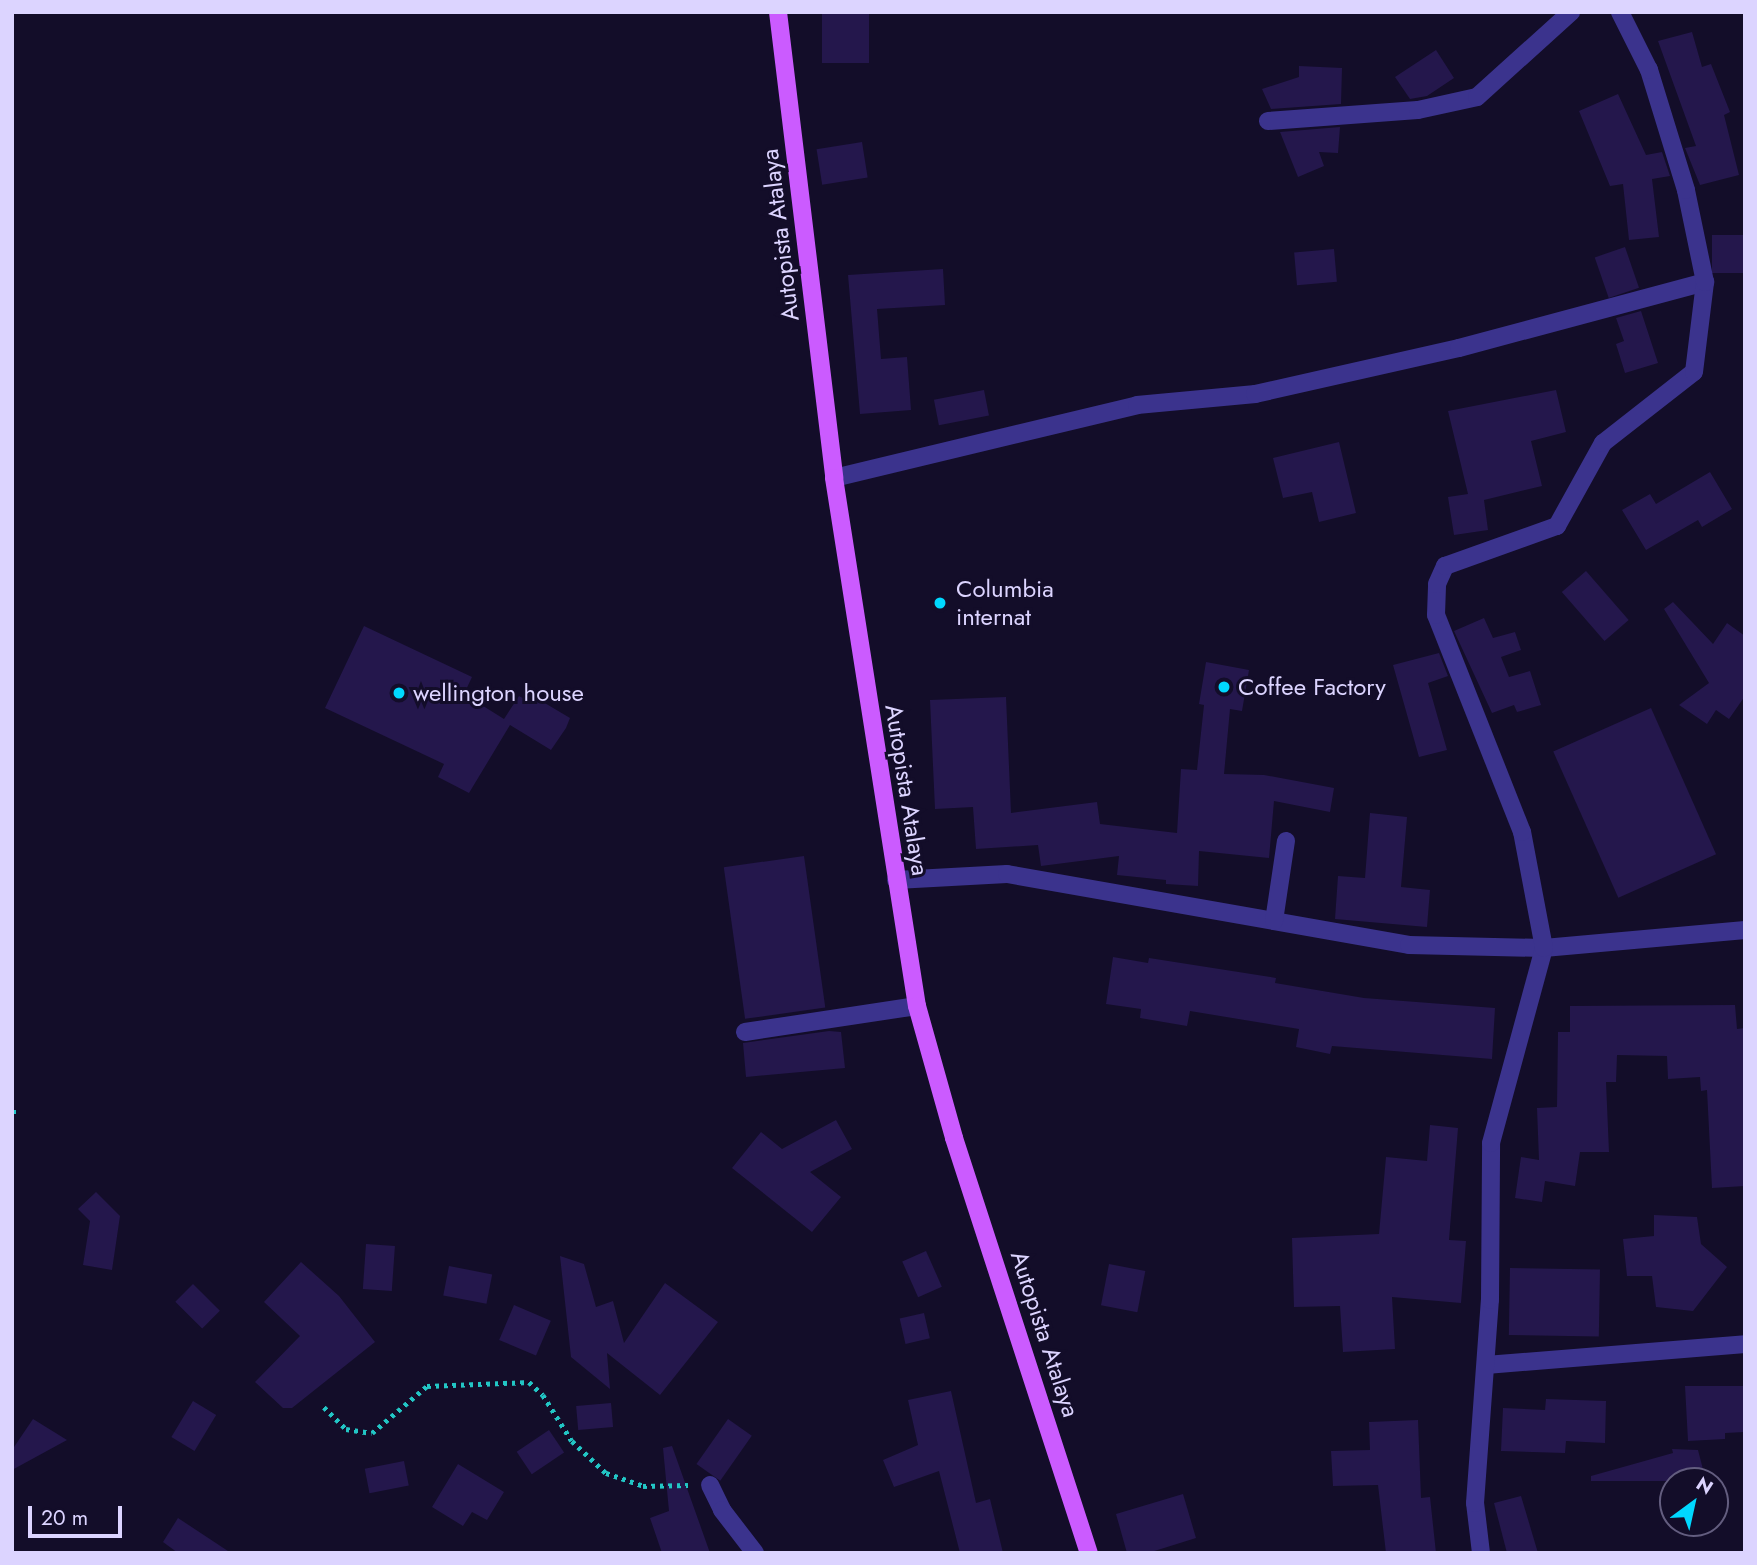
<!DOCTYPE html>
<style>
body{margin:0}
#map{position:relative;width:1757px;height:1565px;overflow:hidden;background:#130d29;font-family:Jost,sans-serif}
div>[style]{position:absolute}
[style*='--x']{left:calc(var(--x)*1px);top:calc(var(--y)*1px);width:calc(var(--w)*1px);rotate:calc(var(--a)*1deg)}
.building>*{inset:0;background:#24174c;transform-origin:0 0}
.path>*{height:4.5px;margin-top:-2.25px;transform-origin:0;background:repeating-linear-gradient(90deg,#22c6c5 0 3.5px,transparent 0 8.5px)}
.minor>*{height:18px;margin:-9px;padding:0 9px;transform-origin:9px;border-radius:9px;background:#3b338d}
.primary>*{height:18px;margin:-9px;padding:0 9px;transform-origin:9px;border-radius:9px;background:#cb5bff}
.dots>*{width:19px;height:19px;translate:-50% -50%;box-sizing:border-box;border:4px solid #130d29;border-radius:50%}
span{translate:-50% -50%;white-space:nowrap;text-align:center;line-height:1.15;-webkit-text-stroke:6px #130d29;paint-order:stroke}
.street-label{font-size:24px;color:#dcd4ff}
.poi-label{font-size:24px;color:#dcd4ff}
.left{translate:0 -50%;text-align:left}
.frame{position:absolute;inset:0;border:14px solid #dcd4ff;pointer-events:none}
.north{position:absolute;left:1659px;top:1467px;width:70px;height:70px;box-sizing:border-box;background:#130d29;border:2px solid #635d7f;border-radius:50%;rotate:33deg;font-size:19px;font-weight:700;line-height:28px;text-align:center;color:#dcd4ff}
.north::after{content:'';display:block;margin:auto;width:24px;height:32px;background:#00d8ff;clip-path:polygon(50% 0,100% 100%,50% 72%,0 100%)}
.scale{position:absolute;left:28px;top:1506px;width:94px;height:32px;box-sizing:border-box;border:4px solid #dcd4ff;border-top:0;padding-left:9px;font-size:21px;line-height:24px;white-space:nowrap;color:#dcd4ff;-webkit-text-stroke:5px #130d29;paint-order:stroke}
</style>
<div id="map">
<div class="building">
<div style="left:822px;top:12px;width:47px;height:51px"></div>
<div style="clip-path:polygon(1692px 32px,1702px 67px,1711px 64px,1730px 112px,1724px 115px,1739px 175px,1700px 185px,1685px 148px,1696px 146px,1658px 41px)"></div>
<div style="clip-path:polygon(1436px 50px,1454px 78px,1427px 96px,1410px 99px,1395px 77px)"></div>
<div style="clip-path:polygon(1299px 66px,1342px 68px,1341px 104px,1271px 109px,1262px 89px,1299px 77px)"></div>
<div style="clip-path:polygon(1618px 94px,1646px 155px,1662px 152px,1670px 176px,1652px 179px,1659px 237px,1629px 240px,1623px 184px,1610px 186px,1579px 111px)"></div>
<div style="clip-path:polygon(1340px 127px,1338px 153px,1319px 152px,1324px 166px,1298px 177px,1280px 132px)"></div>
<div style="left:862px;top:142px;width:36px;height:46px;rotate:81deg"></div>
<div style="left:1745px;top:235px;width:38px;height:33px;rotate:90deg"></div>
<div style="left:1625px;top:247px;width:43px;height:32px;rotate:71deg"></div>
<div style="left:1334px;top:249px;width:33px;height:40px;rotate:85deg"></div>
<div style="clip-path:polygon(943px 269px,945px 305px,877px 309px,881px 359px,907px 357px,911px 410px,860px 414px,848px 275px)"></div>
<div style="clip-path:polygon(1641px 311px,1658px 363px,1625px 373px,1616px 344px,1624px 341px,1616px 318px)"></div>
<div style="left:984px;top:390px;width:26px;height:51px;rotate:79deg"></div>
<div style="clip-path:polygon(1556px 390px,1566px 432px,1531px 441px,1542px 486px,1484px 500px,1488px 530px,1454px 535px,1448px 497px,1468px 494px,1448px 411px)"></div>
<div style="clip-path:polygon(1339px 442px,1356px 513px,1319px 522px,1312px 492px,1283px 498px,1273px 458px)"></div>
<div style="clip-path:polygon(1710px 472px,1732px 509px,1702px 527px,1698px 520px,1646px 550px,1622px 510px,1650px 494px,1656px 504px)"></div>
<div style="left:1586px;top:571px;width:65px;height:32px;rotate:49deg"></div>
<div style="clip-path:polygon(1673px 602px,1713px 644px,1727px 623px,1745px 636px,1745px 696px,1729px 719px,1716px 710px,1707px 724px,1679px 705px,1709px 683px,1664px 609px)"></div>
<div style="clip-path:polygon(1484px 618px,1493px 638px,1515px 632px,1521px 650px,1501px 657px,1509px 677px,1530px 671px,1541px 705px,1517px 712px,1514px 705px,1492px 713px,1454px 631px)"></div>
<div style="clip-path:polygon(364px 626px,472px 677px,464px 694px,504px 719px,519px 696px,530px 702px,533px 696px,570px 718px,566px 728px,551px 750px,510px 725px,469px 793px,438px 777px,444px 764px,325px 708px)"></div>
<div style="clip-path:polygon(1439px 653px,1448px 676px,1428px 683px,1447px 750px,1419px 757px,1393px 665px)"></div>
<div style="clip-path:polygon(1206px 662px,1249px 670px,1242px 711px,1230px 709px,1224px 774px,1264px 775px,1334px 788px,1330px 812px,1274px 801px,1269px 858px,1199px 851px,1198px 886px,1166px 884px,1166px 880px,1117px 875px,1119px 856px,1041px 866px,1038px 845px,976px 849px,973px 807px,935px 809px,930px 700px,1006px 697px,1011px 813px,1097px 802px,1100px 824px,1177px 833px,1181px 769px,1197px 770px,1204px 705px,1199px 704px)"></div>
<div style="left:1651px;top:708px;width:160px;height:107px;rotate:66deg"></div>
<div style="clip-path:polygon(1370px 813px,1407px 817px,1401px 887px,1430px 890px,1427px 927px,1335px 919px,1338px 876px,1365px 878px)"></div>
<div style="left:804px;top:856px;width:153px;height:81px;rotate:82deg"></div>
<div style="clip-path:polygon(1113px 957px,1148px 963px,1149px 958px,1276px 978px,1275px 983px,1364px 998px,1495px 1008px,1492px 1059px,1332px 1046px,1330px 1054px,1296px 1047px,1299px 1029px,1190px 1011px,1187px 1026px,1140px 1018px,1141px 1009px,1106px 1004px)"></div>
<div style="clip-path:polygon(1735px 1005px,1737px 1029px,1745px 1028px,1745px 1186px,1712px 1188px,1707px 1090px,1701px 1091px,1700px 1077px,1668px 1079px,1667px 1056px,1617px 1055px,1616px 1082px,1606px 1082px,1609px 1152px,1580px 1152px,1575px 1186px,1545px 1181px,1542px 1202px,1515px 1198px,1521px 1157px,1539px 1160px,1537px 1108px,1557px 1107px,1558px 1032px,1570px 1032px,1570px 1006px)"></div>
<div style="clip-path:polygon(829px 1031px,841px 1032px,845px 1068px,746px 1077px,743px 1043px)"></div>
<div style="clip-path:polygon(836px 1120px,852px 1149px,810px 1172px,841px 1197px,812px 1232px,732px 1168px,761px 1132px,782px 1149px)"></div>
<div style="clip-path:polygon(1430px 1125px,1458px 1128px,1449px 1240px,1466px 1241px,1461px 1303px,1392px 1297px,1395px 1349px,1343px 1352px,1340px 1306px,1294px 1307px,1292px 1238px,1379px 1234px,1386px 1157px,1427px 1161px)"></div>
<div style="clip-path:polygon(96px 1192px,120px 1216px,112px 1270px,83px 1265px,90px 1221px,78px 1209px)"></div>
<div style="clip-path:polygon(1654px 1215px,1697px 1217px,1701px 1244px,1727px 1267px,1693px 1311px,1656px 1307px,1652px 1276px,1627px 1276px,1623px 1239px,1654px 1236px)"></div>
<div style="left:366px;top:1244px;width:29px;height:45px;rotate:4deg"></div>
<div style="left:926px;top:1251px;width:39px;height:26px;rotate:66deg"></div>
<div style="clip-path:polygon(560px 1256px,584px 1264px,596px 1307px,613px 1301px,624px 1343px,665px 1283px,718px 1322px,660px 1395px,607px 1353px,610px 1389px,571px 1357px)"></div>
<div style="clip-path:polygon(301px 1262px,339px 1296px,375px 1342px,292px 1408px,283px 1408px,255px 1382px,300px 1336px,264px 1302px)"></div>
<div style="left:1109px;top:1264px;width:37px;height:42px;rotate:11deg"></div>
<div style="left:449px;top:1266px;width:44px;height:30px;rotate:11deg"></div>
<div style="left:1510px;top:1268px;width:90px;height:67px;rotate:1deg"></div>
<div style="left:193px;top:1284px;width:38px;height:25px;rotate:45deg"></div>
<div style="left:514px;top:1305px;width:40px;height:38px;rotate:23deg"></div>
<div style="left:924px;top:1313px;width:26px;height:25px;rotate:77deg"></div>
<div style="clip-path:polygon(1685px 1386px,1745px 1386px,1745px 1432px,1725px 1433px,1725px 1439px,1688px 1441px)"></div>
<div style="clip-path:polygon(951px 1391px,976px 1503px,990px 1499px,1003px 1553px,960px 1553px,939px 1471px,894px 1487px,883px 1460px,918px 1445px,908px 1400px)"></div>
<div style="clip-path:polygon(1546px 1399px,1606px 1401px,1605px 1443px,1566px 1441px,1565px 1453px,1501px 1451px,1503px 1408px,1545px 1410px)"></div>
<div style="left:193px;top:1401px;width:27px;height:42px;rotate:31deg"></div>
<div style="left:611px;top:1403px;width:24px;height:35px;rotate:85deg"></div>
<div style="clip-path:polygon(33px 1419px,67px 1440px,12px 1470px,12px 1450px)"></div>
<div style="left:728px;top:1419px;width:29px;height:55px;rotate:35deg"></div>
<div style="clip-path:polygon(1418px 1420px,1421px 1498px,1430px 1497px,1436px 1553px,1386px 1553px,1378px 1485px,1333px 1486px,1331px 1451px,1370px 1450px,1369px 1422px)"></div>
<div style="left:549px;top:1430px;width:27px;height:39px;rotate:56deg"></div>
<div style="clip-path:polygon(672px 1446px,710px 1553px,662px 1553px,650px 1518px,669px 1511px,663px 1448px)"></div>
<div style="clip-path:polygon(1672px 1449px,1698px 1450px,1706px 1481px,1591px 1481px,1591px 1476px,1673px 1453px)"></div>
<div style="left:404px;top:1461px;width:25px;height:40px;rotate:79deg"></div>
<div style="clip-path:polygon(458px 1464px,504px 1492px,487px 1520px,472px 1512px,463px 1526px,432px 1507px)"></div>
<div style="clip-path:polygon(1183px 1494px,1196px 1538px,1148px 1553px,1127px 1553px,1116px 1514px)"></div>
<div style="clip-path:polygon(1521px 1496px,1538px 1553px,1507px 1553px,1494px 1503px)"></div>
<div style="clip-path:polygon(178px 1518px,231px 1553px,178px 1553px,163px 1542px)"></div>
</div>
<div class="path">
<div style="--x:12;--y:1112;--w:7;--a:0"></div>
<div style="--x:324;--y:1407;--w:31;--a:45"></div>
<div style="--x:346;--y:1429;--w:26;--a:9"></div>
<div style="--x:372;--y:1433;--w:72;--a:-40.5"></div>
<div style="--x:427;--y:1386;--w:102;--a:-2.2"></div>
<div style="--x:529;--y:1382;--w:19;--a:43"></div>
<div style="--x:543;--y:1395;--w:54;--a:57.8"></div>
<div style="--x:572;--y:1441;--w:47;--a:43.3"></div>
<div style="--x:606;--y:1473;--w:39;--a:19"></div>
<div style="--x:643;--y:1486;--w:45;--a:-1.3"></div>
</div>
<div class="minor">
<div style="--x:1268;--y:121;--w:150;--a:-4.2"></div>
<div style="--x:1418;--y:110;--w:60;--a:-12.4"></div>
<div style="--x:1477;--y:97;--w:127;--a:-42.1"></div>
<div style="--x:834;--y:478;--w:312;--a:-13.5"></div>
<div style="--x:1137;--y:405;--w:119;--a:-5.3"></div>
<div style="--x:1255;--y:394;--w:209;--a:-12.7"></div>
<div style="--x:1459;--y:348;--w:255;--a:-15"></div>
<div style="--x:896;--y:880;--w:111;--a:-3.1"></div>
<div style="--x:1007;--y:874;--w:408;--a:10"></div>
<div style="--x:1409;--y:945;--w:135;--a:1.3"></div>
<div style="--x:1544;--y:948;--w:202;--a:-5.1"></div>
<div style="--x:1274;--y:921;--w:81;--a:-81.5"></div>
<div style="--x:745;--y:1032;--w:174;--a:-8.6"></div>
<div style="--x:1486;--y:1365;--w:260;--a:-4.6"></div>
<div style="--x:710;--y:1485;--w:28;--a:64"></div>
<div style="--x:722;--y:1510;--w:54;--a:52.5"></div>
<div style="--x:1481;--y:1553;--w:50;--a:-96.8"></div>
<div style="--x:1475;--y:1503;--w:204;--a:-85.8"></div>
<div style="--x:1490;--y:1300;--w:157;--a:-89.6"></div>
<div style="--x:1491;--y:1143;--w:202;--a:-74.8"></div>
<div style="--x:1544;--y:948;--w:118;--a:-100.7"></div>
<div style="--x:1522;--y:832;--w:233;--a:-111.6"></div>
<div style="--x:1436;--y:615;--w:31;--a:-88"></div>
<div style="--x:1437;--y:584;--w:20;--a:-66"></div>
<div style="--x:1445;--y:566;--w:119;--a:-19.7"></div>
<div style="--x:1557;--y:526;--w:95;--a:-61"></div>
<div style="--x:1603;--y:443;--w:115;--a:-38"></div>
<div style="--x:1694;--y:372;--w:91;--a:-83"></div>
<div style="--x:1705;--y:282;--w:94;--a:-101.7"></div>
<div style="--x:1686;--y:190;--w:126;--a:-107.1"></div>
<div style="--x:1649;--y:70;--w:65;--a:-116.6"></div>
</div>
<div class="primary">
<div style="--x:778;--y:12;--w:469;--a:83.1"></div>
<div style="--x:834;--y:478;--w:534;--a:81.07"></div>
<div style="--x:917;--y:1006;--w:137;--a:74.3"></div>
<div style="--x:954;--y:1138;--w:436;--a:72"></div>
</div>
<div class="dots">
<div style="left:940px;top:603px;background:#00d8ff"></div>
<div style="left:1224px;top:687px;background:#00d8ff"></div>
<div style="left:399px;top:693px;background:#00d8ff"></div>
</div>
<div class="street-label">
<span style="left:780px;top:235px;rotate:-97deg">Autopista Atalaya</span>
<span style="left:907px;top:790px;rotate:81deg">Autopista Atalaya</span>
<span style="left:1045px;top:1334px;rotate:72deg">Autopista Atalaya</span>
</div>
<div class="poi-label">
<span class="left" style="left:956px;top:603px">Columbia<br>internat</span>
<span class="left" style="left:1238px;top:687px">Coffee Factory</span>
<span class="left" style="left:413px;top:693px">wellington house</span>
</div>
<div class="frame"></div>
<div class="north">N</div>
<div class="scale">20 m</div>
</div>
